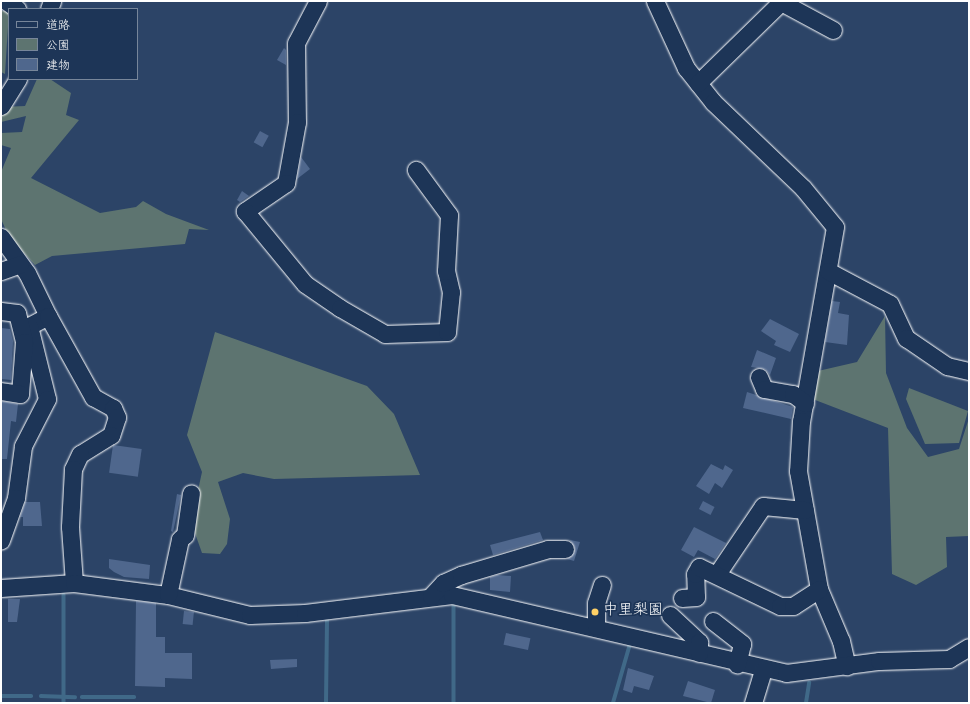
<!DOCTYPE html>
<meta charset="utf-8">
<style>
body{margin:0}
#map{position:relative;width:970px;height:704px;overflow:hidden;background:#2c4467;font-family:"Gochi Hand","Klee One",sans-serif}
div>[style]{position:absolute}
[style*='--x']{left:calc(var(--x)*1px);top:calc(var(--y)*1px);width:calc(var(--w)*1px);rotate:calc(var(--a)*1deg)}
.green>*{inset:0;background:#5d7470}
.stream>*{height:3.5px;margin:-1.75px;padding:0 1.75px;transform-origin:1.75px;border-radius:1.75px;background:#406988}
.building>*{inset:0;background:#4f678d;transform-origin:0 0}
.roads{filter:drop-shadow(0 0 1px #fff) drop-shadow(0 0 1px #fff)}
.minor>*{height:17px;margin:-8.5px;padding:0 8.5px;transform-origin:8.5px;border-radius:8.5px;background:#1d3557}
.dots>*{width:11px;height:11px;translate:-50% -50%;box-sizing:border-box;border:2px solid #1d3557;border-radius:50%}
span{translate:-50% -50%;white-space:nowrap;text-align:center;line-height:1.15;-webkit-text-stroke:3.5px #1d3557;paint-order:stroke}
.poi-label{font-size:15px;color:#fff}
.left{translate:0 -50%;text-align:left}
.frame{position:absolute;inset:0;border:2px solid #fff;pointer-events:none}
.legend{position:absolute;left:8px;top:8px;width:130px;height:72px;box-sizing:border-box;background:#1d3557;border:1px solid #77869a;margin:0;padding:5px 7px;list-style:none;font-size:12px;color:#fff}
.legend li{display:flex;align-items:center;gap:8px;height:20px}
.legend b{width:20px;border:1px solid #77869a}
</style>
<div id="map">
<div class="green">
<div style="clip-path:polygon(1px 11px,9px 11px,5px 74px,1px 72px)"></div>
<div style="clip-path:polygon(37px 79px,50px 79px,71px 93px,66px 115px,79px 120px,31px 178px,100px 213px,136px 207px,143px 201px,166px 214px,209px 230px,189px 229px,185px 244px,52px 256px,35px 265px,9px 237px,1px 219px,1px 172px,11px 148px,1px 145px,1px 133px,22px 132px,26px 116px,1px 122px,1px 114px,3px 107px,25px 106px)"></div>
<div style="clip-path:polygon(885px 316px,886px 373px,907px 428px,928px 457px,959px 449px,969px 418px,969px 536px,946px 537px,947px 567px,916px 585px,892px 574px,888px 428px,810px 398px,818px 371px,857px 362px)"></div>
<div style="clip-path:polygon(215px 332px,367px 386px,394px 414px,420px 475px,274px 479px,243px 473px,218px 482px,230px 519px,227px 544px,220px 554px,202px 553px,191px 522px,202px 472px,187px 435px)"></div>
<div style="clip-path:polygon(909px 388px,968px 411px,959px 443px,925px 444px,906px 399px)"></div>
</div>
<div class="stream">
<div style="--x:64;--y:595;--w:108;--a:90"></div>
<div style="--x:454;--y:603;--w:100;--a:90"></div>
<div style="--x:1;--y:696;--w:30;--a:0"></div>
<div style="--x:41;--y:696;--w:34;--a:2"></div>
<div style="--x:82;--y:697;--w:52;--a:0"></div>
<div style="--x:326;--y:703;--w:83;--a:-89.3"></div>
<div style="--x:613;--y:703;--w:61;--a:-73.9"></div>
<div style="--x:806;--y:703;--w:20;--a:-81"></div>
</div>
<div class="building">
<div style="clip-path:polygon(284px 48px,286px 50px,286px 65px,277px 60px)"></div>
<div style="left:260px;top:131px;width:10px;height:13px;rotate:29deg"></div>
<div style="clip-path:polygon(301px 157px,310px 169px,297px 179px)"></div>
<div style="clip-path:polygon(242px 191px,249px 196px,240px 202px,237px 200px)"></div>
<div style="clip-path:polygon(832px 301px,840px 302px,838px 313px,849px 315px,847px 345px,825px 342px)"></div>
<div style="clip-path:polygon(770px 319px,799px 334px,790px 352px,774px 345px,776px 341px,761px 331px)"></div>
<div style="clip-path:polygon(1px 328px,10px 329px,13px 341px,11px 380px,1px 379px)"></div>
<div style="clip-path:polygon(757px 350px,776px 358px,770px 375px,765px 369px,751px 367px)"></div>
<div style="clip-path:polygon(747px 392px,793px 407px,791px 419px,743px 408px)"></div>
<div style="clip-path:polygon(1px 401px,18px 404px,16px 422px,11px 421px,7px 459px,1px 459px)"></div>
<div style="left:113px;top:445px;width:29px;height:28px;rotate:8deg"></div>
<div style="clip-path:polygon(711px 464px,723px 470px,725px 465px,733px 470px,722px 488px,715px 483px,709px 494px,696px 486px)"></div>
<div style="clip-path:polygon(177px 494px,181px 495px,173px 532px,171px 531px)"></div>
<div style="left:703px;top:501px;width:13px;height:9px;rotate:27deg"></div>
<div style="clip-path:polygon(25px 502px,40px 502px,42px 526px,23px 526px,23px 517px,20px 517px)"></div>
<div style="clip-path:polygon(694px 527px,726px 543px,715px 559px,698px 550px,694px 557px,681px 550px)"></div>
<div style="clip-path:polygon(540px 532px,543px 540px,493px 555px,490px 545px)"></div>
<div style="clip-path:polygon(570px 540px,580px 542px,574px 561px,567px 559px,575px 549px)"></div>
<div style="clip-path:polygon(109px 559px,150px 565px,149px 579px,124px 577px,114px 572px,109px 568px)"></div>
<div style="clip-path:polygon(497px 575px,511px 576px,510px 592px,490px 590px,490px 577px)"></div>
<div style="clip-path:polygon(8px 599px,20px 599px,17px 622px,8px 622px)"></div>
<div style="clip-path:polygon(136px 601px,156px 603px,156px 637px,165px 637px,165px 653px,192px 653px,192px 679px,165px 678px,165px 687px,135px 686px)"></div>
<div style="left:184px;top:611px;width:10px;height:13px;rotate:6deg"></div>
<div style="left:506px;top:633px;width:25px;height:12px;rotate:12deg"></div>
<div style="clip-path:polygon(297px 659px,297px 667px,271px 669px,270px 660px)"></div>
<div style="clip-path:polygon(628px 668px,654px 676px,649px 690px,634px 686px,632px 693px,623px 690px)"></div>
<div style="clip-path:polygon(688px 681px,715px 690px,711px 703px,683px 696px)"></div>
</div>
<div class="roads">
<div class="minor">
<div style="--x:6;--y:1;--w:14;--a:36"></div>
<div style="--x:318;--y:1;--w:47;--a:117.6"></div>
<div style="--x:296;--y:43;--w:79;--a:89.3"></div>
<div style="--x:297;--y:122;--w:62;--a:100.2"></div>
<div style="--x:286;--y:183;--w:50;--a:145.7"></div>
<div style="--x:245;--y:211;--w:94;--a:50.6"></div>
<div style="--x:305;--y:284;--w:42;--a:34.4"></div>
<div style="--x:340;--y:308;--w:52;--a:30"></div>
<div style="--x:385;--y:334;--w:62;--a:-1.8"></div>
<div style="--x:447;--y:332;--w:40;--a:-84.3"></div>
<div style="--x:451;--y:292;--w:22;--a:-103"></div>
<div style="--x:446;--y:271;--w:56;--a:-86.9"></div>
<div style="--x:449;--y:215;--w:56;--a:-126.3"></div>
<div style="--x:655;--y:1;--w:74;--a:65.2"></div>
<div style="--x:686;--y:68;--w:43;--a:51.5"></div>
<div style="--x:713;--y:102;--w:124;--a:43.7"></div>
<div style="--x:803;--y:188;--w:50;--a:50.6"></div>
<div style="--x:835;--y:227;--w:197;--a:99.9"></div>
<div style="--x:801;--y:421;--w:50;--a:93.4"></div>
<div style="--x:798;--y:471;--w:120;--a:79.9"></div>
<div style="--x:819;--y:589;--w:56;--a:67.1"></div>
<div style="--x:841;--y:641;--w:26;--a:77"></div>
<div style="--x:49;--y:9;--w:9;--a:-69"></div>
<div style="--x:698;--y:83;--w:116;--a:-44.3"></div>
<div style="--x:781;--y:2;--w:59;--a:28.3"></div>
<div style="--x:1;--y:106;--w:32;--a:-58"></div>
<div style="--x:1;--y:237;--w:44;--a:54.2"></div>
<div style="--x:27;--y:273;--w:48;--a:64"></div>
<div style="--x:48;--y:316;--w:21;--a:152"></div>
<div style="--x:29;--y:326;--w:75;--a:76.1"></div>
<div style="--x:47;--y:399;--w:53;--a:117.1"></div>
<div style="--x:23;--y:446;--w:52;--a:97.7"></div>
<div style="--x:16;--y:498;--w:45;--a:109.7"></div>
<div style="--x:1;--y:271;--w:20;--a:-20"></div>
<div style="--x:828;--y:271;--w:70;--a:28"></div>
<div style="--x:890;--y:304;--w:38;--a:65"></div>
<div style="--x:906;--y:338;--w:50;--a:34.3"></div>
<div style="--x:947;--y:366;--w:23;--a:13"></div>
<div style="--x:1;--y:311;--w:16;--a:7"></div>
<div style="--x:17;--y:313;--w:30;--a:76"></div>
<div style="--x:24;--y:342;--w:52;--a:94.4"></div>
<div style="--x:20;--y:394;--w:19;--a:-171"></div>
<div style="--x:48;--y:316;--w:93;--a:60.9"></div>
<div style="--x:93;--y:397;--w:23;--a:29"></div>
<div style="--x:113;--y:408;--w:10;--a:66"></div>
<div style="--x:117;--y:417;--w:19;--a:108"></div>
<div style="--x:111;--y:435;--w:36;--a:148"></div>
<div style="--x:80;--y:454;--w:17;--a:115"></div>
<div style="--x:73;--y:469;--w:58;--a:93"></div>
<div style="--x:70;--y:527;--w:56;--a:85.9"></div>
<div style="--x:759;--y:377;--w:13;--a:67"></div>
<div style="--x:764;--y:389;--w:29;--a:10"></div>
<div style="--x:793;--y:394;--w:15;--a:37"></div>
<div style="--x:717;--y:574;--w:82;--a:-55.9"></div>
<div style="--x:763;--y:506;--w:42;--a:5.4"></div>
<div style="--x:1;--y:588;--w:73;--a:-3.9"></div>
<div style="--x:74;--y:583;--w:95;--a:7.3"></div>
<div style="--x:168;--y:595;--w:84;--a:13.7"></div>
<div style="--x:250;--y:615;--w:55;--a:-2.1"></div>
<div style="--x:305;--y:613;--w:148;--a:-7"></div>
<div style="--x:452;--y:595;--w:343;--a:13.1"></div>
<div style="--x:786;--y:673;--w:94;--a:-7.4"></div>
<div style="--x:879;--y:661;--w:70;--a:-1.6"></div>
<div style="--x:949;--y:659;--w:23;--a:-31"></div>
<div style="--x:168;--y:595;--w:57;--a:-77.9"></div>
<div style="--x:180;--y:539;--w:6;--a:-39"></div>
<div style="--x:185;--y:535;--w:42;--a:-81.9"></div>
<div style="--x:431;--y:596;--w:18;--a:-47"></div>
<div style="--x:443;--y:583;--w:20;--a:-24"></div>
<div style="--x:461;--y:575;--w:91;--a:-16.6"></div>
<div style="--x:548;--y:549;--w:17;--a:0"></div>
<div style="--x:682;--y:598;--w:14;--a:-4"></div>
<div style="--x:696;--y:597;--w:23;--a:-92"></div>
<div style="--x:695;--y:574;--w:8;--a:-60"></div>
<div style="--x:699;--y:567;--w:90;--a:25.7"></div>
<div style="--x:780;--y:606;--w:13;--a:0"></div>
<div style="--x:793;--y:606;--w:31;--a:-33"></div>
<div style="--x:670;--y:615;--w:40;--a:43"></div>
<div style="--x:699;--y:642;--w:11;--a:90"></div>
<div style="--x:713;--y:621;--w:37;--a:38"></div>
<div style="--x:742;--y:644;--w:21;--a:104"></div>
<div style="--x:596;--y:626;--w:23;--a:-90"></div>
<div style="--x:596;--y:603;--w:19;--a:-72"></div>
<div style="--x:753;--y:703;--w:34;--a:-73"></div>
</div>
</div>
<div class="dots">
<div style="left:595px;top:612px;background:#ffd166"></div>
</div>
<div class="poi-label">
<span class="left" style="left:603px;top:612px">中里梨園</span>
</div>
<div class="frame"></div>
<ul class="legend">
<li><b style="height:5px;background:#1d3557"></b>道路</li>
<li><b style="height:11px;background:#5d7470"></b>公園</li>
<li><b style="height:11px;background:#4f678d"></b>建物</li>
</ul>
</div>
